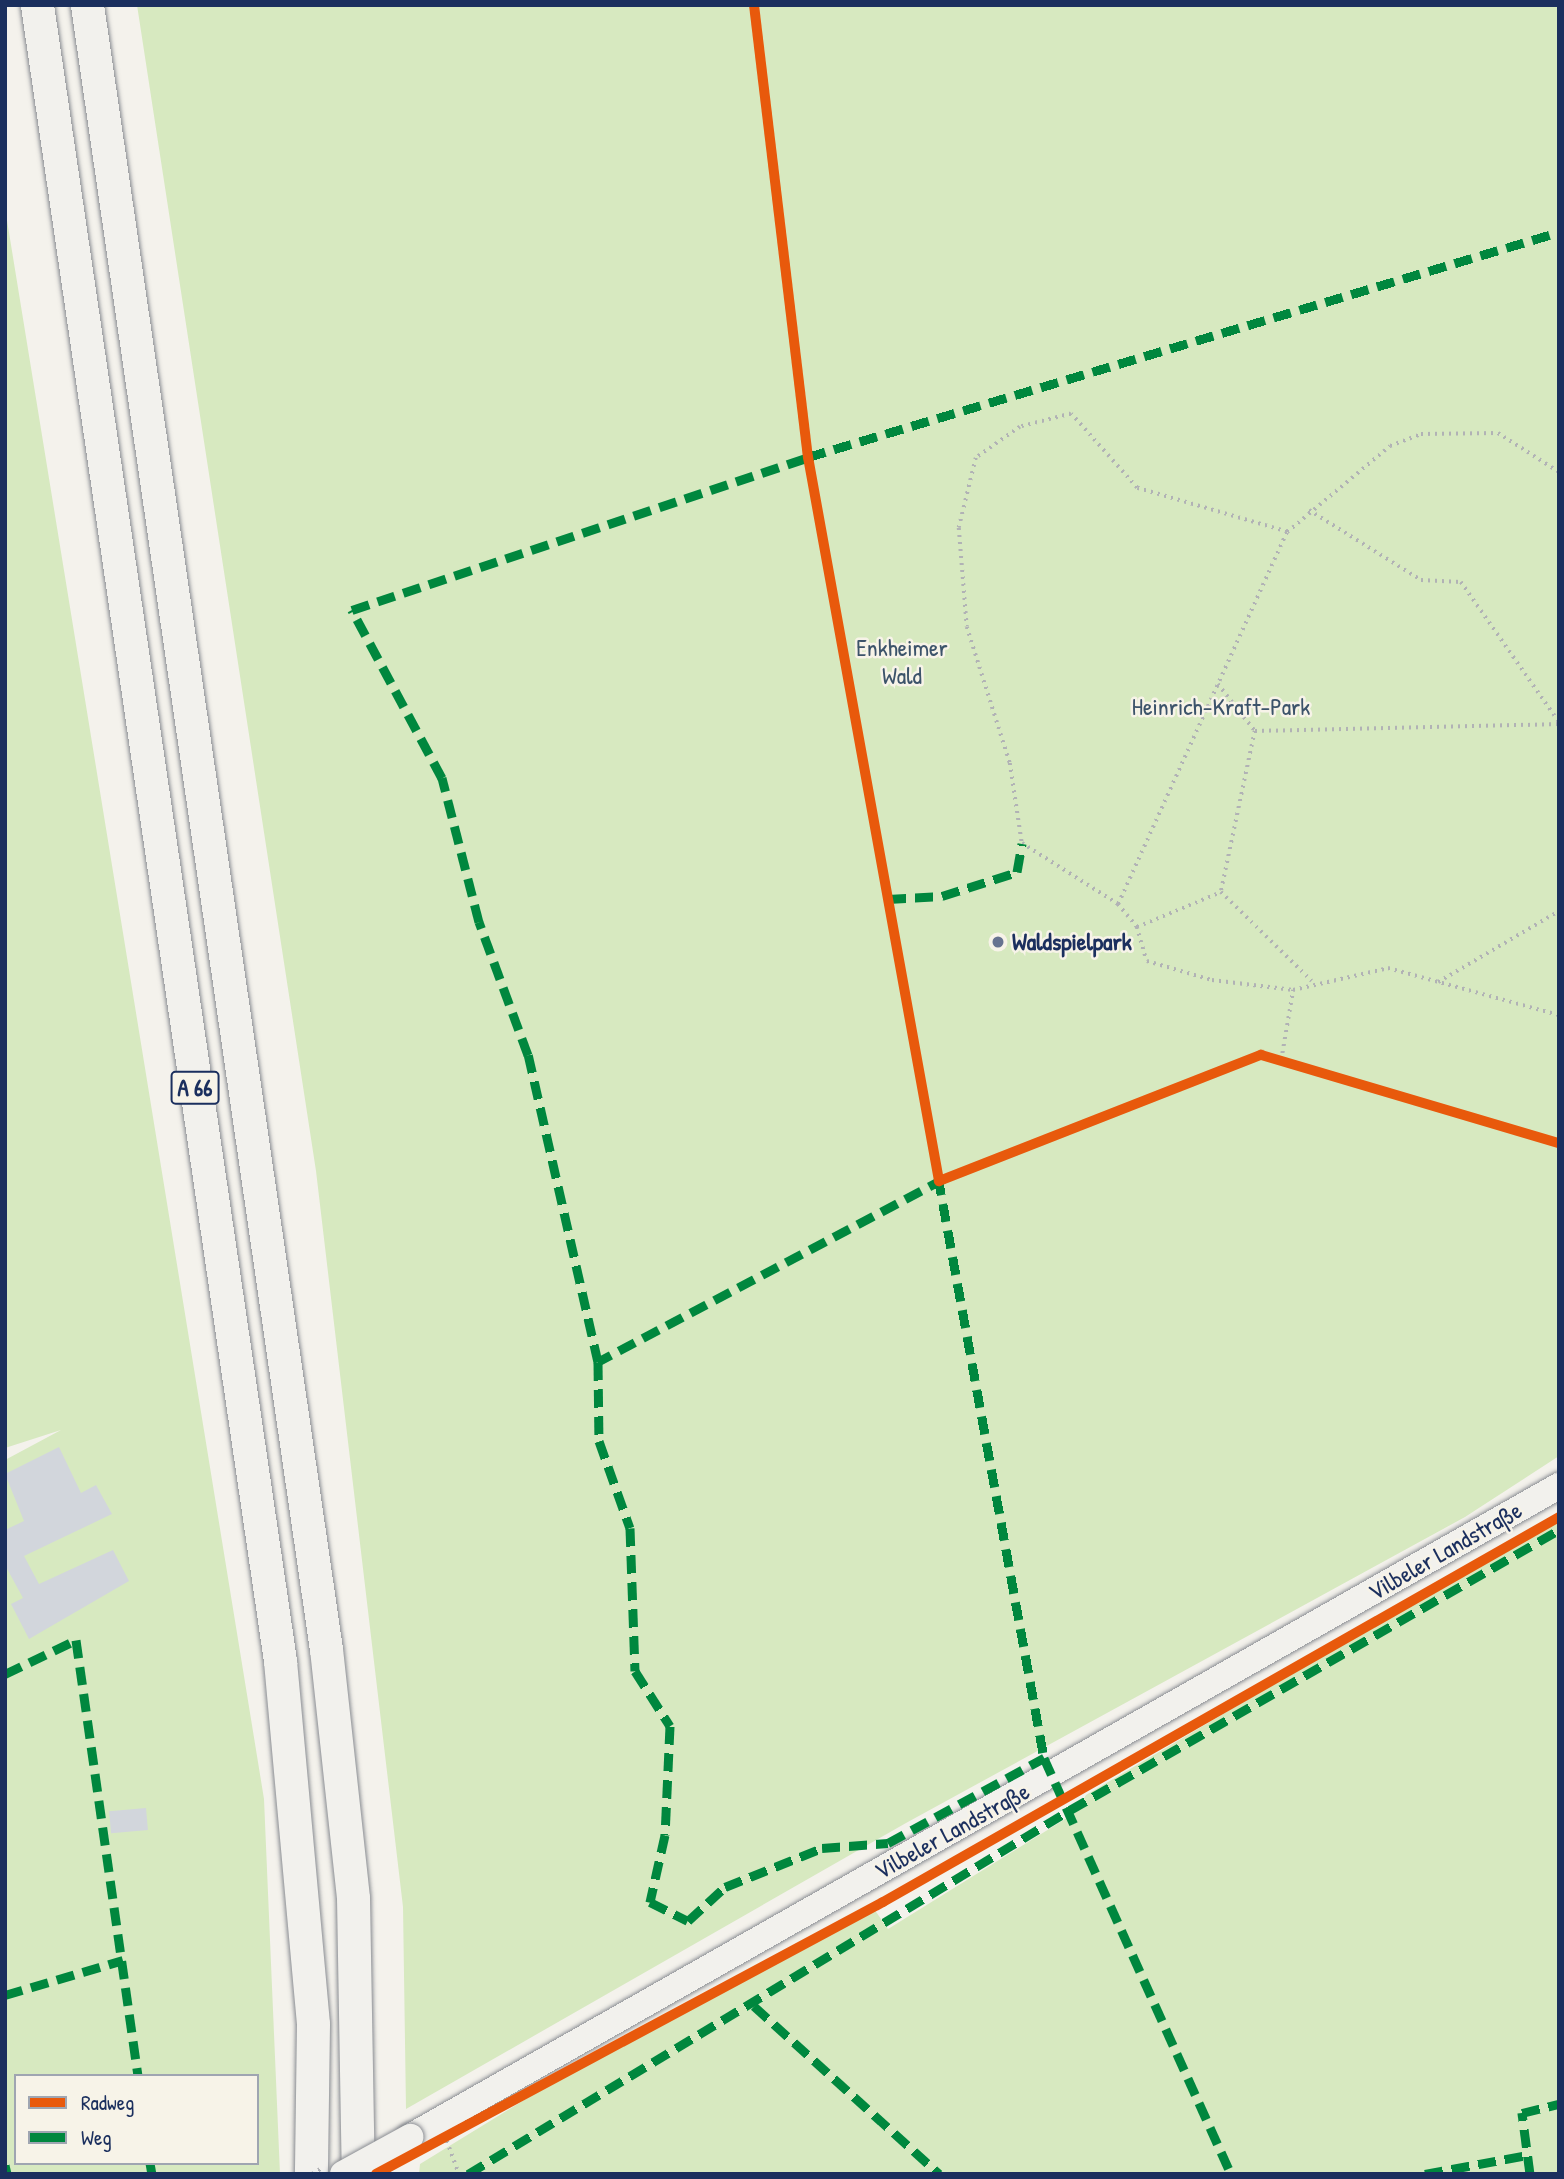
<!DOCTYPE html>
<meta charset="utf-8">
<style>
body{margin:0}
#map{position:relative;width:1564px;height:2179px;overflow:hidden;background:#f4f2ec;font-family:"Patrick Hand",sans-serif}
div>[style]{position:absolute}
[style*='--x']{left:calc(var(--x)*1px);top:calc(var(--y)*1px);width:calc(var(--w)*1px);rotate:calc(var(--a)*1deg)}
.green>*{inset:0;background:#d7e9c0}
.building>*{inset:0;background:#d2d6dc;transform-origin:0 0}
.path>*{height:3.5px;margin-top:-1.75px;transform-origin:0;background:repeating-linear-gradient(90deg,#b1b2b5 0 2px,transparent 0 7px)}
.roads{filter:drop-shadow(0 0 2px #898c92) drop-shadow(0 0 2px #898c92)}
.secondary>*{height:26px;margin:-13px;padding:0 13px;transform-origin:13px;border-radius:13px;background:#f2f1ed}
.motorway>*{height:33px;margin:-16.5px;padding:0 16.5px;transform-origin:16.5px;border-radius:16.5px;background:#f2f1ed}
.path-bridge>*{height:3.5px;margin-top:-1.75px;transform-origin:0;background:repeating-linear-gradient(90deg,#b1b2b5 0 2px,transparent 0 7px)}
.bridges{filter:drop-shadow(0 0 2px #898c92) drop-shadow(0 0 2px #898c92)}
.secondary-bridge>*{height:26px;margin:-13px;padding:0 13px;transform-origin:13px;border-radius:13px;background:#f2f1ed}
.quiet>*{height:9px;margin-top:-4.5px;transform-origin:0;background:repeating-linear-gradient(90deg,#00873e 0 18px,transparent 0 27px)}
.cycleway>*{height:10px;margin:-5px;padding:0 5px;transform-origin:5px;border-radius:5px;background:#e8590c}
.dots>*{width:19px;height:19px;translate:-50% -50%;box-sizing:border-box;border:4px solid #f7f3e8;border-radius:50%}
span{translate:-50% -50%;white-space:nowrap;text-align:center;line-height:1.15;-webkit-text-stroke:5px #f7f3e8;paint-order:stroke}
.shield-label span{padding:2px 5px;background:#f7f3e8;border:2px solid;border-radius:5px;-webkit-text-stroke-width:0}
.shield-label{font-size:23px;color:#1b2f5e;font-weight:700}
.park-label{font-size:24px;color:#3c536a}
.poi-label{font-size:24px;color:#1b2f5e;font-weight:700}
.left{translate:0 -50%;text-align:left}
.street-label{font-size:24px;color:#1b2f5e}
.frame{position:absolute;inset:0;border:7px solid #1b2f5e;pointer-events:none}
.legend{position:absolute;left:14px;top:2074px;width:245px;height:91px;box-sizing:border-box;background:#f7f3e8;border:2px solid #9fa5b1;margin:0;padding:9px 12px;list-style:none;font-size:21px;color:#1b2f5e}
.legend li{display:flex;align-items:center;gap:14px;height:35px}
.legend b{width:35px;border:2px solid #9fa5b1}
</style>
<div id="map">
<div class="green">
<div style="clip-path:polygon(137px 5px,1559px 5px,1559px 1456px,1465px 1517px,906px 1823px,406px 2109px,403px 1907px,316px 1171px)"></div>
<div style="clip-path:polygon(evenodd,5px 208px,264px 1799px,280px 2174px,5px 2174px,5px 1460px,61px 1430px,5px 1448px,5px 208px,16px 2076px,257px 2076px,257px 2163px,16px 2163px,16px 2076px)"></div>
<div style="clip-path:polygon(1559px 1516px,1559px 2174px,419px 2174px,420px 2164px,547px 2086px,872px 1906px,888px 1929px,1075px 1813px,1086px 1795px)"></div>
</div>
<div class="building">
<div style="clip-path:polygon(59px 1447px,81px 1493px,96px 1485px,112px 1514px,24px 1556px,39px 1584px,113px 1550px,129px 1581px,29px 1639px,11px 1604px,23px 1598px,5px 1565px,5px 1530px,24px 1521px,5px 1474px)"></div>
<div style="left:146px;top:1808px;width:22px;height:37px;rotate:85deg"></div>
</div>
<div class="path">
<div style="--x:1309;--y:510;--w:132;--a:32"></div>
<div style="--x:1421;--y:580;--w:40;--a:2.9"></div>
<div style="--x:1461;--y:582;--w:171;--a:55"></div>
<div style="--x:1287;--y:532;--w:134;--a:-39.9"></div>
<div style="--x:1390;--y:446;--w:33;--a:-21"></div>
<div style="--x:1421;--y:434;--w:77;--a:-0.7"></div>
<div style="--x:1498;--y:433;--w:72;--a:32.6"></div>
<div style="--x:1218;--y:684;--w:60;--a:51.8"></div>
<div style="--x:1255;--y:731;--w:165;--a:101.9"></div>
<div style="--x:1221;--y:892;--w:127;--a:44.4"></div>
<div style="--x:1255;--y:731;--w:304;--a:-1.3"></div>
<div style="--x:1118;--y:904;--w:409;--a:-65.6"></div>
<div style="--x:1287;--y:532;--w:156;--a:-163.7"></div>
<div style="--x:1137;--y:488;--w:99;--a:-131.7"></div>
<div style="--x:1071;--y:414;--w:53;--a:165.7"></div>
<div style="--x:1020;--y:427;--w:54;--a:144.8"></div>
<div style="--x:976;--y:458;--w:72;--a:103.7"></div>
<div style="--x:959;--y:528;--w:99;--a:85.4"></div>
<div style="--x:967;--y:627;--w:143;--a:72.5"></div>
<div style="--x:1010;--y:763;--w:81;--a:81.5"></div>
<div style="--x:1022;--y:843;--w:114;--a:32.4"></div>
<div style="--x:1118;--y:904;--w:30;--a:50"></div>
<div style="--x:1137;--y:927;--w:35;--a:74"></div>
<div style="--x:1147;--y:961;--w:68;--a:16.3"></div>
<div style="--x:1212;--y:980;--w:82;--a:7"></div>
<div style="--x:1137;--y:927;--w:91;--a:-22.6"></div>
<div style="--x:1438;--y:982;--w:140;--a:-30.4"></div>
<div style="--x:1281;--y:1060;--w:71;--a:-80.3"></div>
<div style="--x:1293;--y:990;--w:98;--a:-13"></div>
<div style="--x:1388;--y:968;--w:177;--a:15.4"></div>
<div style="--x:447;--y:2141;--w:35;--a:70"></div>
</div>
<div class="roads">
<div class="secondary">
<div style="--x:410;--y:2137;--w:1321;--a:-29.54"></div>
</div>
<div class="motorway">
<div style="--x:37;--y:5;--w:1674;--a:81.65"></div>
<div style="--x:280;--y:1661;--w:364;--a:84.8"></div>
<div style="--x:313;--y:2024;--w:150;--a:90.8"></div>
<div style="--x:87;--y:5;--w:1661;--a:81.73"></div>
<div style="--x:326;--y:1649;--w:250;--a:83.8"></div>
<div style="--x:353;--y:1898;--w:276;--a:89"></div>
</div>
</div>
<div class="path-bridge">
<div style="--x:312;--y:2174;--w:12;--a:-31"></div>
</div>
<div class="bridges">
<div class="secondary-bridge">
<div style="--x:343;--y:2174;--w:77;--a:-28.9"></div>
</div>
</div>
<div class="quiet">
<div style="--x:888;--y:899;--w:54;--a:-3.2"></div>
<div style="--x:942;--y:896;--w:79;--a:-17.7"></div>
<div style="--x:1017;--y:872;--w:29;--a:-80"></div>
<div style="--x:938;--y:1177;--w:591;--a:79.66"></div>
<div style="--x:1044;--y:1758;--w:456;--a:65.8"></div>
<div style="--x:945;--y:1178;--w:393;--a:152.1"></div>
<div style="--x:598;--y:1362;--w:315;--a:-102.8"></div>
<div style="--x:528;--y:1055;--w:142;--a:-110.2"></div>
<div style="--x:479;--y:922;--w:149;--a:-104.4"></div>
<div style="--x:442;--y:778;--w:191;--a:-118.2"></div>
<div style="--x:352;--y:610;--w:481;--a:-18.5"></div>
<div style="--x:808;--y:457;--w:784;--a:-16.68"></div>
<div style="--x:598;--y:1362;--w:79;--a:89.3"></div>
<div style="--x:599;--y:1441;--w:92;--a:70.4"></div>
<div style="--x:630;--y:1528;--w:143;--a:88"></div>
<div style="--x:635;--y:1671;--w:65;--a:57.5"></div>
<div style="--x:670;--y:1726;--w:109;--a:92.6"></div>
<div style="--x:665;--y:1835;--w:69;--a:102.6"></div>
<div style="--x:650;--y:1902;--w:42;--a:26.6"></div>
<div style="--x:688;--y:1921;--w:50;--a:-42.6"></div>
<div style="--x:725;--y:1887;--w:105;--a:-21.9"></div>
<div style="--x:822;--y:1848;--w:66;--a:-4.3"></div>
<div style="--x:888;--y:1843;--w:178;--a:-28.6"></div>
<div style="--x:5;--y:1674;--w:79;--a:-25.6"></div>
<div style="--x:76;--y:1640;--w:440;--a:81.9"></div>
<div style="--x:5;--y:1995;--w:123;--a:-16.5"></div>
<div style="--x:754;--y:2006;--w:250;--a:42.2"></div>
<div style="--x:150;--y:2163;--w:11;--a:80"></div>
<div style="--x:5;--y:2165;--w:9;--a:77"></div>
<div style="--x:468;--y:2174;--w:703;--a:-31.16"></div>
<div style="--x:1070;--y:1810;--w:563;--a:-29.8"></div>
<div style="--x:1425;--y:2174;--w:105;--a:-10.5"></div>
<div style="--x:1530;--y:2174;--w:62;--a:-97.5"></div>
<div style="--x:1522;--y:2113;--w:38;--a:-14"></div>
</div>
<div class="cycleway">
<div style="--x:754;--y:5;--w:455;--a:83.2"></div>
<div style="--x:808;--y:457;--w:736;--a:79.74"></div>
<div style="--x:939;--y:1181;--w:346;--a:-21.4"></div>
<div style="--x:1261;--y:1055;--w:311;--a:16.5"></div>
<div style="--x:376;--y:2174;--w:575;--a:-28.21"></div>
<div style="--x:883;--y:1902;--w:778;--a:-29.66"></div>
</div>
<div class="dots">
<div style="left:998px;top:942px;background:#677390"></div>
</div>
<div class="shield-label">
<span style="left:195px;top:1088px">A 66</span>
</div>
<div class="park-label">
<span style="left:902px;top:662px">Enkheimer<br>Wald</span>
<span style="left:1221px;top:707px">Heinrich-Kraft-Park</span>
</div>
<div class="poi-label">
<span class="left" style="left:1012px;top:942px">Waldspielpark</span>
</div>
<div class="street-label">
<span style="left:1445px;top:1551px;rotate:-30deg">Vilbeler Landstraße</span>
<span style="left:952px;top:1831px;rotate:-29deg">Vilbeler Landstraße</span>
</div>
<div class="frame"></div>
<ul class="legend">
<li><b style="height:9px;background:#e8590c"></b>Radweg</li>
<li><b style="height:9px;background:#00873e"></b>Weg</li>
</ul>
</div>
